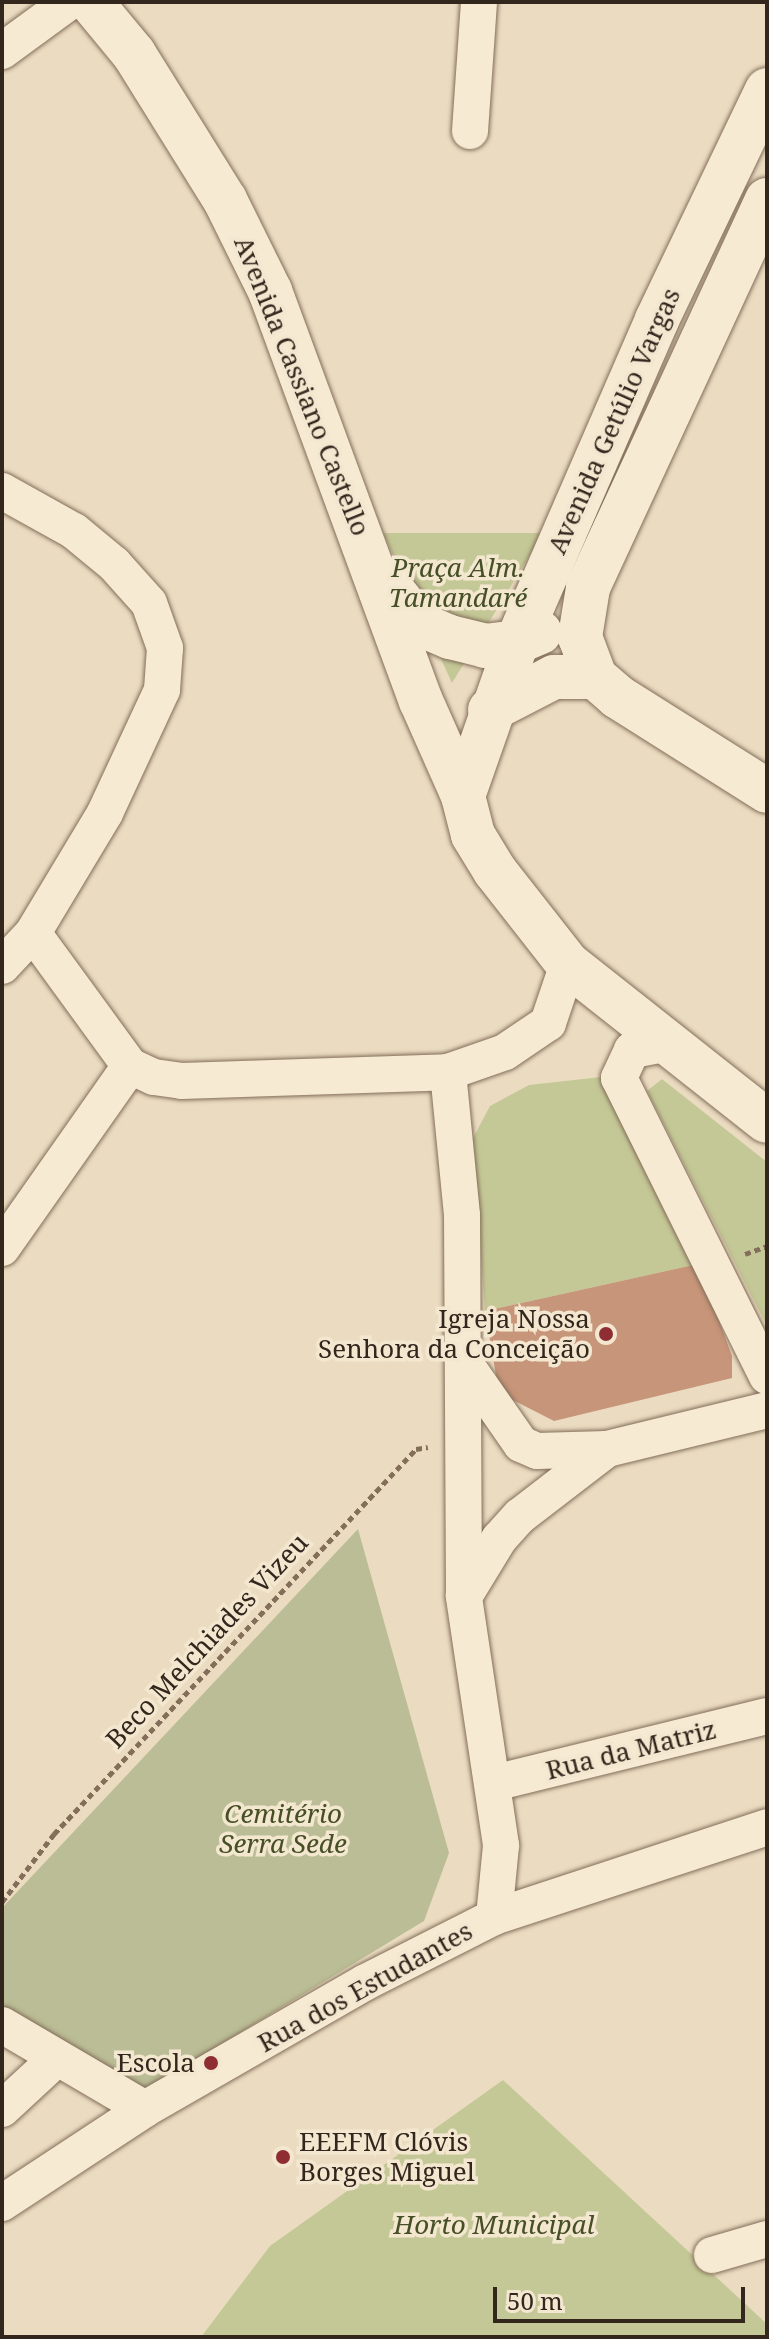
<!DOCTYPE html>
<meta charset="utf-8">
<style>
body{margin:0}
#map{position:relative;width:769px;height:2339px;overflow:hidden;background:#ebdcc1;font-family:"Noto Serif",serif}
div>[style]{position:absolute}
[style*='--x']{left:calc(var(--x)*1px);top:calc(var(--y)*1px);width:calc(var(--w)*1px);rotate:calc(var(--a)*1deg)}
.green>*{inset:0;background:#c4c896}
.cemetery>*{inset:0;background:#babd95}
.building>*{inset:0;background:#c79579}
.path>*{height:5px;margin-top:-2.5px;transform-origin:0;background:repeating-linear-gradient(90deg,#836e5a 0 6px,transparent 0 10px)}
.roads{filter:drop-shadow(0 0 2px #836e5a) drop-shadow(0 0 2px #836e5a)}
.street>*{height:36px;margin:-18px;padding:0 18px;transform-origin:18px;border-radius:18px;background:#f6ead3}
.secondary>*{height:44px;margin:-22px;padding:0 22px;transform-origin:22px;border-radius:22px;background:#f6ead3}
.dots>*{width:22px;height:22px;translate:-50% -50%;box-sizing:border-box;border:4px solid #f3e7d0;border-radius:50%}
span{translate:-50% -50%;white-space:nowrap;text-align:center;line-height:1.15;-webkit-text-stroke:7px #f3e7d0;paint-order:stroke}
.street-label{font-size:26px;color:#33271d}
.park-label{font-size:26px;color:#464f25;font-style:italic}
.poi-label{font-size:26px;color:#33271d}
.right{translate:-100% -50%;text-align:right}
.left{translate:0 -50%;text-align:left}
.frame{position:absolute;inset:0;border:4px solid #33271d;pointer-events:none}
.scale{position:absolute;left:493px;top:2287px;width:252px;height:36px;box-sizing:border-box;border:4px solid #33271d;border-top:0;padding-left:10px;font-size:24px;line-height:28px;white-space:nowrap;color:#33271d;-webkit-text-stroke:6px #f3e7d0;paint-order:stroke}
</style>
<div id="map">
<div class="green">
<div style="clip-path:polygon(383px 533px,543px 533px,452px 683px)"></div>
<div style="clip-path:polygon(601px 1077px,698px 1264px,485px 1311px,472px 1140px,490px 1106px,529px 1085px)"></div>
<div style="clip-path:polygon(662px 1079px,767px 1162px,767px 1326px,647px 1091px)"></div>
<div style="clip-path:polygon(503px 2080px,767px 2324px,767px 2337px,201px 2337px,270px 2246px)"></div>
</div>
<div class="cemetery">
<div style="clip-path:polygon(358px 1529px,449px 1853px,424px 1921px,114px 2109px,2px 2041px,2px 1908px)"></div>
</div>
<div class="building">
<div style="clip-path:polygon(698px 1264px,732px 1356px,732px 1378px,554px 1421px,499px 1393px,485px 1311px)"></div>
</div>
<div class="path">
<div style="--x:745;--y:1254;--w:23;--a:-20"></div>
<div style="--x:2;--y:1902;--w:86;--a:-52.6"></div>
<div style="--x:54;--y:1834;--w:528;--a:-46.76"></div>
<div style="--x:416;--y:1449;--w:12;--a:-9"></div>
</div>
<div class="roads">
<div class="street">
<div style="--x:2;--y:51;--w:83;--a:-36.2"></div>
<div style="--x:470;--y:131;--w:129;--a:-86"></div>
<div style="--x:2;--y:491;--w:82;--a:29.1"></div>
<div style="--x:74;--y:531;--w:52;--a:39.5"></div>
<div style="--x:114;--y:564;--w:52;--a:48.1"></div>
<div style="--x:149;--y:603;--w:48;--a:70.4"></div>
<div style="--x:165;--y:648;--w:42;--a:94.1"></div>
<div style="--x:162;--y:690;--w:136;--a:114.9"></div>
<div style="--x:105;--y:813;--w:140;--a:121"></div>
<div style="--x:33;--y:933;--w:45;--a:133.2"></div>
<div style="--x:33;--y:933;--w:165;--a:53.9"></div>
<div style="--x:669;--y:1043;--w:38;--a:169"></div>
<div style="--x:632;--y:1050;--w:31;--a:115"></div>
<div style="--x:619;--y:1078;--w:333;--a:63.6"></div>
<div style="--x:2;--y:1248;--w:223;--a:-54.9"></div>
<div style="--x:130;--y:1066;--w:26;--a:25"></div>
<div style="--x:154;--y:1077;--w:27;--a:8"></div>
<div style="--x:181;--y:1081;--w:267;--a:-1.9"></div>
<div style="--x:448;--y:1072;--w:60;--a:-19.3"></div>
<div style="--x:505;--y:1052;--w:52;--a:-34"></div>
<div style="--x:548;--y:1023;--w:62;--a:-71.3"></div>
<div style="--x:464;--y:1362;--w:100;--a:55.2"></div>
<div style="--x:521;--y:1444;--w:17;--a:24"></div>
<div style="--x:537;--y:1451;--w:70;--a:-1.6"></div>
<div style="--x:465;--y:1595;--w:66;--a:-58.7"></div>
<div style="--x:499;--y:1539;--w:31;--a:-48"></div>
<div style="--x:520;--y:1516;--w:110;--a:-37.6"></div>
<div style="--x:607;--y:1449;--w:165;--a:-13.7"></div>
<div style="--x:494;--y:1783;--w:281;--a:-13.8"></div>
<div style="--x:494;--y:1917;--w:287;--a:-18.2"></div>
<div style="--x:2;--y:2025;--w:166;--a:30.4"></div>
<div style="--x:2;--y:2109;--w:75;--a:-42.8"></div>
<div style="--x:2;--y:2203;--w:171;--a:-33.3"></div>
<div style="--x:145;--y:2109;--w:253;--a:-29.9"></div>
<div style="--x:364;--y:1983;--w:146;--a:-26.9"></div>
<div style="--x:494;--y:1917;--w:72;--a:-84.4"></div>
<div style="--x:501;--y:1845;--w:252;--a:-98.5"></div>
<div style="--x:464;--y:1596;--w:381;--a:-90.3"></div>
<div style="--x:462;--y:1215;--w:144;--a:-95.6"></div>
<div style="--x:712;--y:2255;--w:57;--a:-16.2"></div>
</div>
<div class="secondary">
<div style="--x:91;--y:2;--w:67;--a:50.4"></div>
<div style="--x:134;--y:54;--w:172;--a:58.1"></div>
<div style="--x:225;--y:200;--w:102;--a:63.7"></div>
<div style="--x:270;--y:291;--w:437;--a:69.8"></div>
<div style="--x:421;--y:701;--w:104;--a:66.1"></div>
<div style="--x:767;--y:90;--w:255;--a:115.6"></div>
<div style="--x:657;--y:320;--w:351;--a:113.5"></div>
<div style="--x:517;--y:642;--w:163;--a:109.3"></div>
<div style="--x:463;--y:796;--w:40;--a:75.6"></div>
<div style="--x:473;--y:835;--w:42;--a:58.6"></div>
<div style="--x:495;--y:871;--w:118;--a:51.9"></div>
<div style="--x:568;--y:964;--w:253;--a:38.3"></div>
<div style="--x:767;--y:200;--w:427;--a:114.8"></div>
<div style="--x:588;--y:588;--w:50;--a:99.3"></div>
<div style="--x:580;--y:637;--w:43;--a:69.4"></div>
<div style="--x:595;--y:677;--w:30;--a:41"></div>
<div style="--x:618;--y:697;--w:176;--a:32.2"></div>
<div style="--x:389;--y:586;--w:48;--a:51.7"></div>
<div style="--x:419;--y:624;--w:34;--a:23"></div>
<div style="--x:450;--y:637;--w:36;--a:14"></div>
<div style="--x:485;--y:646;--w:32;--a:-7"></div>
<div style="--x:517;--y:642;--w:25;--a:-23"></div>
<div style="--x:490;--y:710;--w:72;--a:-27.3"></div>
<div style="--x:554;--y:677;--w:41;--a:0"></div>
</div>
</div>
<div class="dots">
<div style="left:606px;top:1334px;background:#8e2e33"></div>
<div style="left:211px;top:2063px;background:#8e2e33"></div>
<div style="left:283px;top:2157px;background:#8e2e33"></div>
</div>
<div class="street-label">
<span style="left:302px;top:386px;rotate:68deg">Avenida Cassiano Castello</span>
<span style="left:614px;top:421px;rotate:-66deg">Avenida Getúlio Vargas</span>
<span style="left:207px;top:1641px;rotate:-47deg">Beco Melchiades Vizeu</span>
<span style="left:631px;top:1750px;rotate:-14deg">Rua da Matriz</span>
<span style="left:365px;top:1987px;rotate:-29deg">Rua dos Estudantes</span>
</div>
<div class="park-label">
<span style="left:458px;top:583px">Praça Alm.<br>Tamandaré</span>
<span style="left:283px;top:1829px">Cemitério<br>Serra Sede</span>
<span style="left:494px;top:2225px">Horto Municipal</span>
</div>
<div class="poi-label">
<span class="right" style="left:590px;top:1334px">Igreja Nossa<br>Senhora da Conceição</span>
<span class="right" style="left:195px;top:2063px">Escola</span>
<span class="left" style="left:299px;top:2157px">EEEFM Clóvis<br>Borges Miguel</span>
</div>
<div class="frame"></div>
<div class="scale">50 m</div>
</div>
